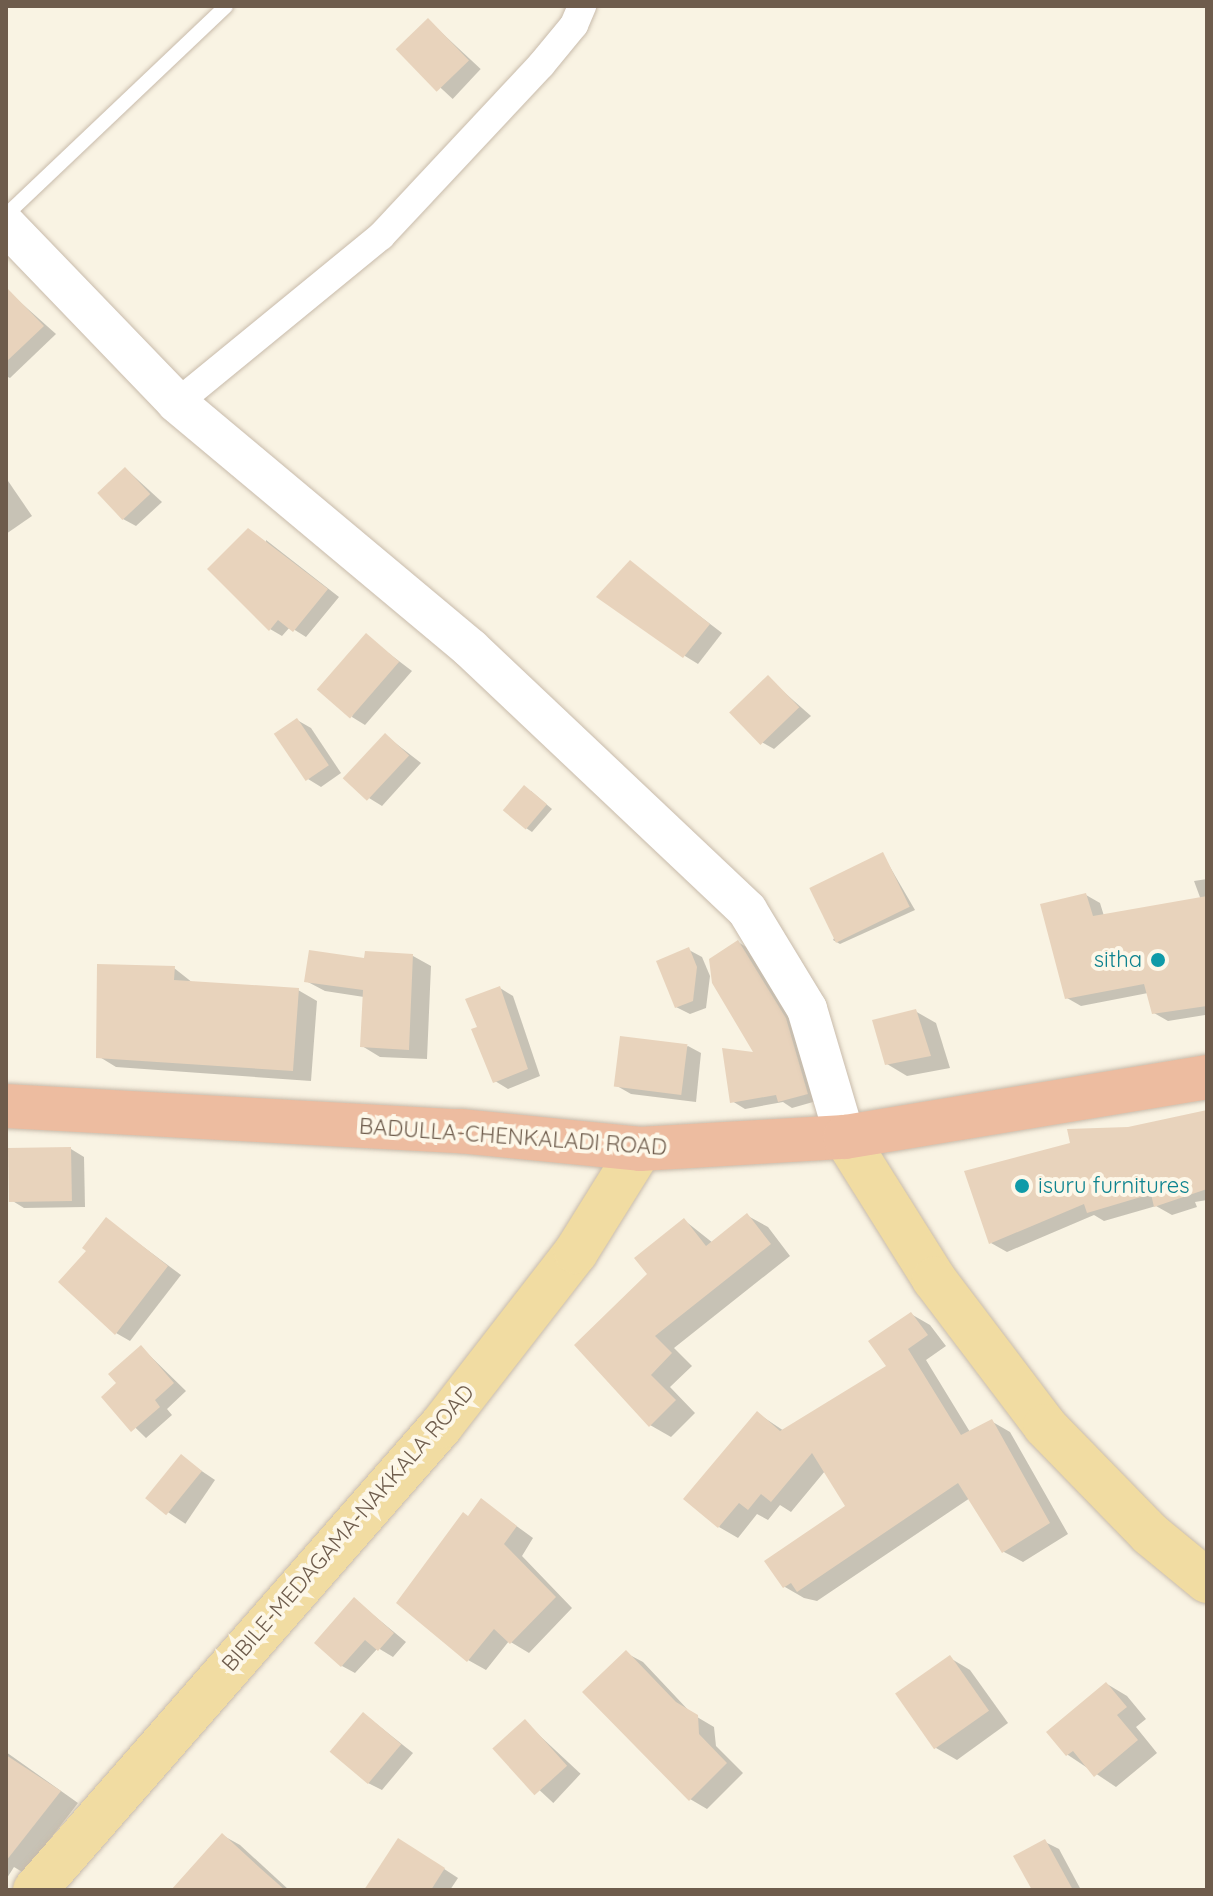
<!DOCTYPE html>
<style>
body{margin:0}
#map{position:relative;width:1213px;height:1896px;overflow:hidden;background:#f9f3e3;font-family:Quicksand,sans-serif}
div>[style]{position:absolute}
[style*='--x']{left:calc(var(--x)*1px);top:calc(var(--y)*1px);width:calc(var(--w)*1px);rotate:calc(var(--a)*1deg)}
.shadow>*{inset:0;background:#0003;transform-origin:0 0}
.building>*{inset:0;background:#e8d3bc;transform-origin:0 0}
.roads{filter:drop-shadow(0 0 2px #c8bbab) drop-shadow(0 0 2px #c8bbab)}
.lane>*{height:14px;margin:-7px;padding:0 7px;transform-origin:7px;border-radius:7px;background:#fff}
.street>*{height:28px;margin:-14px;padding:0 14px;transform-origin:14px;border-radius:14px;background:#fff}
.secondary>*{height:40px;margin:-20px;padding:0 20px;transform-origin:20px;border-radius:20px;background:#fff}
.primary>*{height:44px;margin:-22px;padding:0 22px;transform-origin:22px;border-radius:22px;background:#f1dca2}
.highway>*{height:44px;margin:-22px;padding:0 22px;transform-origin:22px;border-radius:22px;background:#edbca0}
.dots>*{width:22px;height:22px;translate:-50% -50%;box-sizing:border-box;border:4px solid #fdf7e8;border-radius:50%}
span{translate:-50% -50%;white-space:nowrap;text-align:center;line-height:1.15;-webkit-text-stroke:8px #fdf7e8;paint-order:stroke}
.culture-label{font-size:22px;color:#0d838f}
.right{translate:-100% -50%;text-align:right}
.left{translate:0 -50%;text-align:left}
.street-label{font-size:22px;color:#6e5c4c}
.frame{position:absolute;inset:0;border:8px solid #6e5c4c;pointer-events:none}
</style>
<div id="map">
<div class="shadow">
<div style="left:428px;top:20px;width:72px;height:41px;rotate:43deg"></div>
<div style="clip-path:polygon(10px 293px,56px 334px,10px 378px,6px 376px)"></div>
<div style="clip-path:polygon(126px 469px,162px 502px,136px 526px,123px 519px)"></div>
<div style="clip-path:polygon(6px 478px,32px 516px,6px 534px)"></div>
<div style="clip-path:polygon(266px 540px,339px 597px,306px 637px,290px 627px,282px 636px,270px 629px)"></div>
<div style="clip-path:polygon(630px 563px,722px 633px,698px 664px,685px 656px)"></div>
<div style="clip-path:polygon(366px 636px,412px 671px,365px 725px,352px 717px)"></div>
<div style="clip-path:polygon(768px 678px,811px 716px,774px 749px,760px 741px)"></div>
<div style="clip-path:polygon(297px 720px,311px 728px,341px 773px,321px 787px,308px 779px)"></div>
<div style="clip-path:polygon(385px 735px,421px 763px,382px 806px,369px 798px)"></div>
<div style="clip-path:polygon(531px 791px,552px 809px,532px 832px,526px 828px)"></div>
<div style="clip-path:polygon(883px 855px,915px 910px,840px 944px,833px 940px)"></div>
<div style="clip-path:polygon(1207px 879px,1205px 1015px,1168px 1021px,1154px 1013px,1148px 993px,1081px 1006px,1067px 998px,1086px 895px,1100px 903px,1104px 916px,1201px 900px,1194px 881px)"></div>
<div style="clip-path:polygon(738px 942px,751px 950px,798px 1027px,820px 1100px,792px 1108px,783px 1102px,745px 1109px,732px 1101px,757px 1054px)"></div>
<div style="clip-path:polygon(689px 950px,702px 957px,710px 976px,706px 1008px,690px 1014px,676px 1007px)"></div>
<div style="clip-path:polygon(413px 956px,431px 966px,427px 1059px,380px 1057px,362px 1046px,364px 997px,325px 991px,306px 981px,366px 960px)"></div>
<div style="clip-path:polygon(174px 968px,193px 983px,298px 990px,317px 1001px,311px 1081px,116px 1067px,98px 1056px)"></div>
<div style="clip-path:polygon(500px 988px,513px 996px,540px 1076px,508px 1089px,495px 1081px,479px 1028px)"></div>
<div style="clip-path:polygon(915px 1011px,936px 1023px,950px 1068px,907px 1076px,887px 1064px)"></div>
<div style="clip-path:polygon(688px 1046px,701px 1053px,696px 1102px,631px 1094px,617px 1086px)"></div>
<div style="clip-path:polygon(1207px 1112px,1207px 1200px,1195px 1202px,1197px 1207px,1172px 1215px,1156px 1206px,1104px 1221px,1094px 1215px,1007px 1252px,991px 1243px,1128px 1129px)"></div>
<div style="clip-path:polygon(71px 1149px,84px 1157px,85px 1207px,24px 1208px,11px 1200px)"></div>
<div style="clip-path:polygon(748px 1216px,768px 1227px,790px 1256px,674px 1348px,692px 1366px,670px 1387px,695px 1413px,671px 1437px,650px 1425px,649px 1275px,684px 1220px,713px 1243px)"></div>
<div style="clip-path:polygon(106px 1219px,181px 1275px,130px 1341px,116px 1333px,89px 1251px)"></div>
<div style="clip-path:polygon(911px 1314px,930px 1325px,946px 1346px,926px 1360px,970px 1432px,991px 1421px,1010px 1432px,1068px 1534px,1023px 1562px,1004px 1552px,970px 1498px,817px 1601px,804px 1598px,785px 1587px,767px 1561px,847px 1507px,825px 1471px,791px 1512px,780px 1505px,768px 1520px,757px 1514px,738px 1538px,719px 1527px,757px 1413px,784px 1431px,889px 1366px)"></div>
<div style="clip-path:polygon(141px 1347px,186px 1391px,167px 1409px,172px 1415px,146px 1438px,104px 1397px,119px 1384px)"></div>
<div style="left:181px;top:1457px;width:41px;height:53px;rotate:34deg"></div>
<div style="clip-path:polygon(482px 1501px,533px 1538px,522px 1556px,572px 1608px,529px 1653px,509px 1641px,486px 1670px,468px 1660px,469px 1518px)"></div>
<div style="clip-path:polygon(354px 1599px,406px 1642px,393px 1657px,378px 1648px,355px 1673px,342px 1666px)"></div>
<div style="clip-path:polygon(626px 1653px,643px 1662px,692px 1714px,714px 1727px,716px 1746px,743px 1773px,707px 1809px,690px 1799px)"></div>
<div style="clip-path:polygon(950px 1658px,970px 1670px,1008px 1723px,957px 1760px,936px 1748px)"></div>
<div style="clip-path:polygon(1107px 1684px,1127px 1696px,1146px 1719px,1136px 1727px,1157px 1753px,1116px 1787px,1068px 1755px,1049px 1732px)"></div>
<div style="clip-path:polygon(364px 1714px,413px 1753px,382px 1790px,368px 1783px)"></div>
<div style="left:525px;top:1722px;width:76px;height:40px;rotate:43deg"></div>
<div style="clip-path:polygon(6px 1752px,78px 1803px,24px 1873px,14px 1867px,7px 1878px)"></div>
<div style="clip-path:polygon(222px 1835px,240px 1845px,289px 1890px,174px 1890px)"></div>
<div style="clip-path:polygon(1045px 1842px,1059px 1849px,1081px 1890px,1034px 1890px)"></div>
<div style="clip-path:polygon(412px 1848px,458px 1878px,450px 1890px,367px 1890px)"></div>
</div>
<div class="building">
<div style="left:428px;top:18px;width:59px;height:45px;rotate:46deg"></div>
<div style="clip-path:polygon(6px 287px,44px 326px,6px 362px)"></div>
<div style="left:125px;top:467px;width:37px;height:38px;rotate:47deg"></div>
<div style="clip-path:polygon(248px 528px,328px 589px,293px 632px,278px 620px,269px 631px,207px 569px)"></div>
<div style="clip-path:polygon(630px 560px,710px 624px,683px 658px,596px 597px)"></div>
<div style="left:366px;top:633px;width:44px;height:75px;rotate:41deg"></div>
<div style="left:768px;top:675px;width:45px;height:54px;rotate:46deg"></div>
<div style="left:297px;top:718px;width:57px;height:28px;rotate:56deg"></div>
<div style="left:385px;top:733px;width:33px;height:62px;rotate:43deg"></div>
<div style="left:524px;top:785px;width:30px;height:33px;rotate:40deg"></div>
<div style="left:883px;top:852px;width:61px;height:82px;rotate:64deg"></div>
<div style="clip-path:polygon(1086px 893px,1093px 916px,1207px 896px,1207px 1006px,1152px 1014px,1144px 984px,1065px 999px,1040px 904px)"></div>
<div style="clip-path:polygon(738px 940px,786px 1018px,808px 1094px,778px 1102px,776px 1095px,730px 1103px,722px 1048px,753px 1052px,712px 983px,709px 959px)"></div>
<div style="clip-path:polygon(689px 947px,697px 967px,693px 1001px,675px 1008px,656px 961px)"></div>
<div style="clip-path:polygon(309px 950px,364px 958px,365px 951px,413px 954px,409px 1050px,360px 1047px,363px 990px,304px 982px)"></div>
<div style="clip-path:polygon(97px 964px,175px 966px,174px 980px,299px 988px,293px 1071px,96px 1058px)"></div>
<div style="clip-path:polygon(500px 986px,528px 1069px,493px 1083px,471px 1029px,477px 1027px,465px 999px)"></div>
<div style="clip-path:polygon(916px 1009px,931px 1056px,885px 1065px,872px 1020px)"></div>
<div style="left:620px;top:1036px;width:68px;height:51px;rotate:7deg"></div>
<div style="clip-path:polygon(1207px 1110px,1207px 1189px,1154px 1207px,1151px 1194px,1087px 1213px,1084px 1204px,989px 1244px,964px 1171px,1070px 1143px,1067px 1129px,1128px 1127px)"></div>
<div style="left:71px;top:1147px;width:54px;height:63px;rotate:89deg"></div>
<div style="clip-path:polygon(747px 1213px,771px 1244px,655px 1336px,672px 1353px,651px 1375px,676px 1400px,649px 1427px,574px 1345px,647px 1274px,634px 1258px,684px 1218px,706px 1246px)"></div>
<div style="clip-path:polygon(106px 1217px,168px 1266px,115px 1335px,58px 1282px,86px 1251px,82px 1248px)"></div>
<div style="clip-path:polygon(911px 1312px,928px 1335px,908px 1349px,961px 1435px,992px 1419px,1050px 1523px,1002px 1553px,958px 1483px,797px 1592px,791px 1583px,783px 1588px,764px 1561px,845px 1506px,812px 1453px,771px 1502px,761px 1494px,748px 1510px,739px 1503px,718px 1528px,683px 1499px,757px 1411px,780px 1431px,886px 1366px,868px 1341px)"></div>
<div style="clip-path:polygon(141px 1345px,174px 1383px,155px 1400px,160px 1407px,131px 1432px,101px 1397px,116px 1383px,108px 1374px)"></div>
<div style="left:181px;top:1454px;width:27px;height:57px;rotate:39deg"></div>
<div style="clip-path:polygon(481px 1498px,517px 1526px,504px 1544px,556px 1597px,510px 1644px,494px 1629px,467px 1662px,396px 1603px,463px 1512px,468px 1516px)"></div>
<div style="clip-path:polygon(354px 1597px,394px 1633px,378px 1651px,365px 1640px,341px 1667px,314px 1643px)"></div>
<div style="clip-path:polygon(626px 1650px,676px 1702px,698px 1715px,699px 1734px,727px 1763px,689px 1801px,582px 1692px)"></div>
<div style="left:950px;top:1655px;width:68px;height:67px;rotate:55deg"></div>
<div style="clip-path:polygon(1106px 1682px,1127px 1707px,1117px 1715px,1138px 1740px,1094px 1777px,1073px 1751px,1066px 1756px,1046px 1732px)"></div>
<div style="left:363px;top:1712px;width:50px;height:52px;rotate:40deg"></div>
<div style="left:525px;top:1719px;width:63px;height:44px;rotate:48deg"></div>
<div style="clip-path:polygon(6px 1755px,61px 1791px,6px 1861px)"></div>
<div style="clip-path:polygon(222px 1833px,260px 1868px,285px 1890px,171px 1890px)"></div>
<div style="clip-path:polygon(398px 1838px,445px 1868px,431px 1890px,364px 1890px)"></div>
<div style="clip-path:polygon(1045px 1839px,1073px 1890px,1032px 1890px,1013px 1856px)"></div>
</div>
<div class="roads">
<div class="lane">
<div style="--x:6;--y:215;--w:303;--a:-43.5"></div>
</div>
<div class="street">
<div style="--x:177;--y:403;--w:264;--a:-39.3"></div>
<div style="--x:381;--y:236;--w:234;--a:-46.9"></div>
<div style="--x:541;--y:65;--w:52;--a:-50.5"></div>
<div style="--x:574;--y:25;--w:21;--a:-67"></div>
</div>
<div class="secondary">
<div style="--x:6;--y:225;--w:247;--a:46.1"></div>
<div style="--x:177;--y:403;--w:383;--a:39.9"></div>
<div style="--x:471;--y:649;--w:380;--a:43.4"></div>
<div style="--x:747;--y:910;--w:116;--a:58.8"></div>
<div style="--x:807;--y:1009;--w:134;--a:73.5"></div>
</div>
<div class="primary">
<div style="--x:845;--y:1137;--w:168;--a:57.9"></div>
<div style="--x:934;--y:1279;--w:184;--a:52.9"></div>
<div style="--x:1045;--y:1426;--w:151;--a:45.8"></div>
<div style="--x:1150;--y:1534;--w:74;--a:39.5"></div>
<div style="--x:35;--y:1890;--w:617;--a:-48.81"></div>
<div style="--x:441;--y:1426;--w:220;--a:-52.2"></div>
<div style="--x:576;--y:1252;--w:121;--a:-58.1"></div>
</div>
<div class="highway">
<div style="--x:6;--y:1106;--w:455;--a:3.2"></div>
<div style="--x:460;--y:1131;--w:181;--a:5.7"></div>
<div style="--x:640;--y:1149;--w:205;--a:-3.4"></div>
<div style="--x:845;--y:1137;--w:367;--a:-9.4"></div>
</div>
</div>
<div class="dots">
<div style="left:1158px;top:960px;background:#0f9aa8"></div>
<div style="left:1022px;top:1186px;background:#0f9aa8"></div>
</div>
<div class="culture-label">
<span class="right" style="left:1142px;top:960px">sitha</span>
<span class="left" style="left:1038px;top:1186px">isuru furnitures</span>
</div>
<div class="street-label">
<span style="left:513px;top:1137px;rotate:4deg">BADULLA-CHENKALADI ROAD</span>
<span style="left:348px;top:1528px;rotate:-49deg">BIBILE-MEDAGAMA-NAKKALA ROAD</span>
</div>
<div class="frame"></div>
</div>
